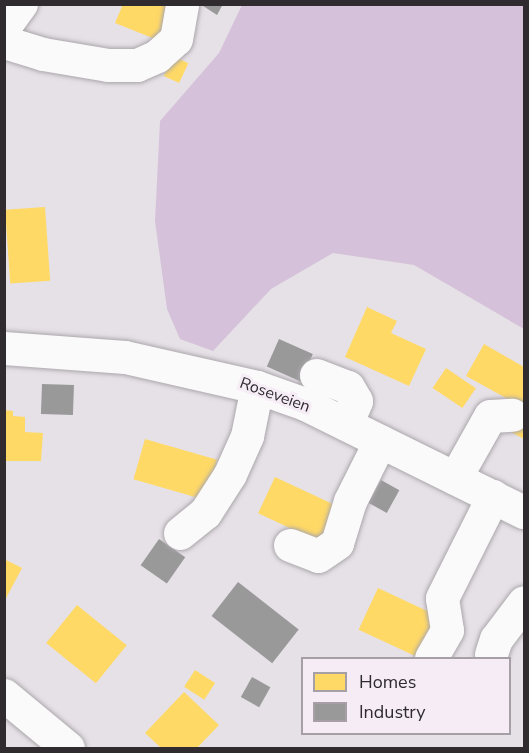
<!DOCTYPE html>
<style>
body{margin:0}
#map{position:relative;width:529px;height:753px;overflow:hidden;background:#e6e1e7;font-family:"Nunito Sans",sans-serif}
div>[style]{position:absolute}
[style*='--x']{left:calc(var(--x)*1px);top:calc(var(--y)*1px);width:calc(var(--w)*1px);rotate:calc(var(--a)*1deg)}
.green>*{inset:0;background:#d5c1d9}
.homes>*{inset:0;background:#ffd966;transform-origin:0 0}
.industry>*{inset:0;background:#999;transform-origin:0 0}
.roads{filter:drop-shadow(0 0 2px #aba7ab) drop-shadow(0 0 2px #aba7ab)}
.minor>*{height:33px;margin:-16.5px;padding:0 16.5px;transform-origin:16.5px;border-radius:16.5px;background:#fbfafb}
span{translate:-50% -50%;white-space:nowrap;text-align:center;line-height:1.15;-webkit-text-stroke:6px #f5ecf6;paint-order:stroke}
.street-label{font-size:16px;color:#2f2b2f}
.frame{position:absolute;inset:0;border:6px solid #2f2b2f;pointer-events:none}
.legend{position:absolute;left:301px;top:657px;width:210px;height:78px;box-sizing:border-box;background:#f5ecf6;border:2px solid #a69fa6;margin:0;padding:8px 10px;list-style:none;font-size:18px;color:#2f2b2f}
.legend li{display:flex;align-items:center;gap:12px;height:30px}
.legend b{width:30px;border:2px solid #a69fa6}
</style>
<div id="map">
<div class="green">
<div style="clip-path:polygon(242px 5px,524px 5px,524px 329px,414px 265px,333px 253px,271px 289px,213px 351px,180px 339px,167px 309px,155px 221px,160px 121px,219px 53px)"></div>
</div>
<div class="homes">
<div style="clip-path:polygon(123px 4px,166px 4px,160px 41px,115px 23px)"></div>
<div style="left:173px;top:56px;width:17px;height:22px;rotate:25deg"></div>
<div style="left:45px;top:207px;width:74px;height:40px;rotate:86deg"></div>
<div style="clip-path:polygon(367px 307px,397px 321px,391px 333px,426px 349px,409px 386px,345px 357px)"></div>
<div style="clip-path:polygon(484px 344px,524px 367px,524px 439px,511px 432px,524px 408px,466px 376px)"></div>
<div style="left:446px;top:368px;width:36px;height:24px;rotate:34deg"></div>
<div style="clip-path:polygon(4px 410px,13px 411px,13px 416px,25px 417px,25px 432px,43px 433px,41px 461px,4px 461px)"></div>
<div style="left:145px;top:439px;width:75px;height:42px;rotate:16deg"></div>
<div style="left:275px;top:477px;width:72px;height:40px;rotate:25deg"></div>
<div style="clip-path:polygon(4px 559px,22px 568px,4px 602px)"></div>
<div style="left:378px;top:588px;width:72px;height:46px;rotate:25deg"></div>
<div style="left:77px;top:605px;width:64px;height:49px;rotate:39deg"></div>
<div style="left:195px;top:670px;width:24px;height:20px;rotate:33deg"></div>
<div style="clip-path:polygon(184px 692px,219px 725px,197px 748px,161px 748px,145px 733px)"></div>
</div>
<div class="industry">
<div style="clip-path:polygon(200px 4px,223px 4px,217px 15px)"></div>
<div style="left:279px;top:339px;width:37px;height:30px;rotate:24deg"></div>
<div style="left:42px;top:384px;width:32px;height:30px;rotate:2deg"></div>
<div style="left:381px;top:480px;width:21px;height:26px;rotate:29deg"></div>
<div style="left:159px;top:539px;width:32px;height:32px;rotate:35deg"></div>
<div style="left:238px;top:582px;width:77px;height:43px;rotate:38deg"></div>
<div style="left:252px;top:677px;width:21px;height:23px;rotate:29deg"></div>
</div>
<div class="roads">
<div class="minor">
<div style="--x:4;--y:27;--w:29;--a:-54"></div>
<div style="--x:4;--y:42;--w:41;--a:17.1"></div>
<div style="--x:43;--y:54;--w:66;--a:9.6"></div>
<div style="--x:108;--y:65;--w:29;--a:0"></div>
<div style="--x:137;--y:65;--w:22;--a:-24"></div>
<div style="--x:157;--y:56;--w:25;--a:-42"></div>
<div style="--x:176;--y:39;--w:36;--a:-80"></div>
<div style="--x:4;--y:348;--w:121;--a:4.3"></div>
<div style="--x:125;--y:357;--w:135;--a:12.8"></div>
<div style="--x:257;--y:387;--w:51;--a:19.5"></div>
<div style="--x:305;--y:404;--w:244;--a:26.3"></div>
<div style="--x:316;--y:375;--w:34;--a:21"></div>
<div style="--x:348;--y:387;--w:16;--a:60"></div>
<div style="--x:356;--y:401;--w:25;--a:113"></div>
<div style="--x:455;--y:478;--w:71;--a:-60.6"></div>
<div style="--x:490;--y:416;--w:22;--a:-3"></div>
<div style="--x:180;--y:533;--w:32;--a:-39"></div>
<div style="--x:205;--y:513;--w:46;--a:-57.3"></div>
<div style="--x:230;--y:474;--w:42;--a:-65.9"></div>
<div style="--x:247;--y:436;--w:50;--a:-78.5"></div>
<div style="--x:290;--y:545;--w:30;--a:21"></div>
<div style="--x:318;--y:556;--w:23;--a:-34"></div>
<div style="--x:337;--y:543;--w:44;--a:-72.8"></div>
<div style="--x:350;--y:501;--w:67;--a:-63.4"></div>
<div style="--x:491;--y:654;--w:16;--a:-72"></div>
<div style="--x:496;--y:639;--w:46;--a:-52.9"></div>
<div style="--x:431;--y:658;--w:32;--a:-60"></div>
<div style="--x:447;--y:630;--w:32;--a:-99"></div>
<div style="--x:442;--y:598;--w:114;--a:-63.4"></div>
<div style="--x:4;--y:695;--w:83;--a:39.6"></div>
</div>
</div>
<div class="street-label">
<span style="left:275px;top:395px;rotate:20deg">Roseveien</span>
</div>
<div class="frame"></div>
<ul class="legend">
<li><b style="height:16px;background:#ffd966"></b>Homes</li>
<li><b style="height:16px;background:#999"></b>Industry</li>
</ul>
</div>
